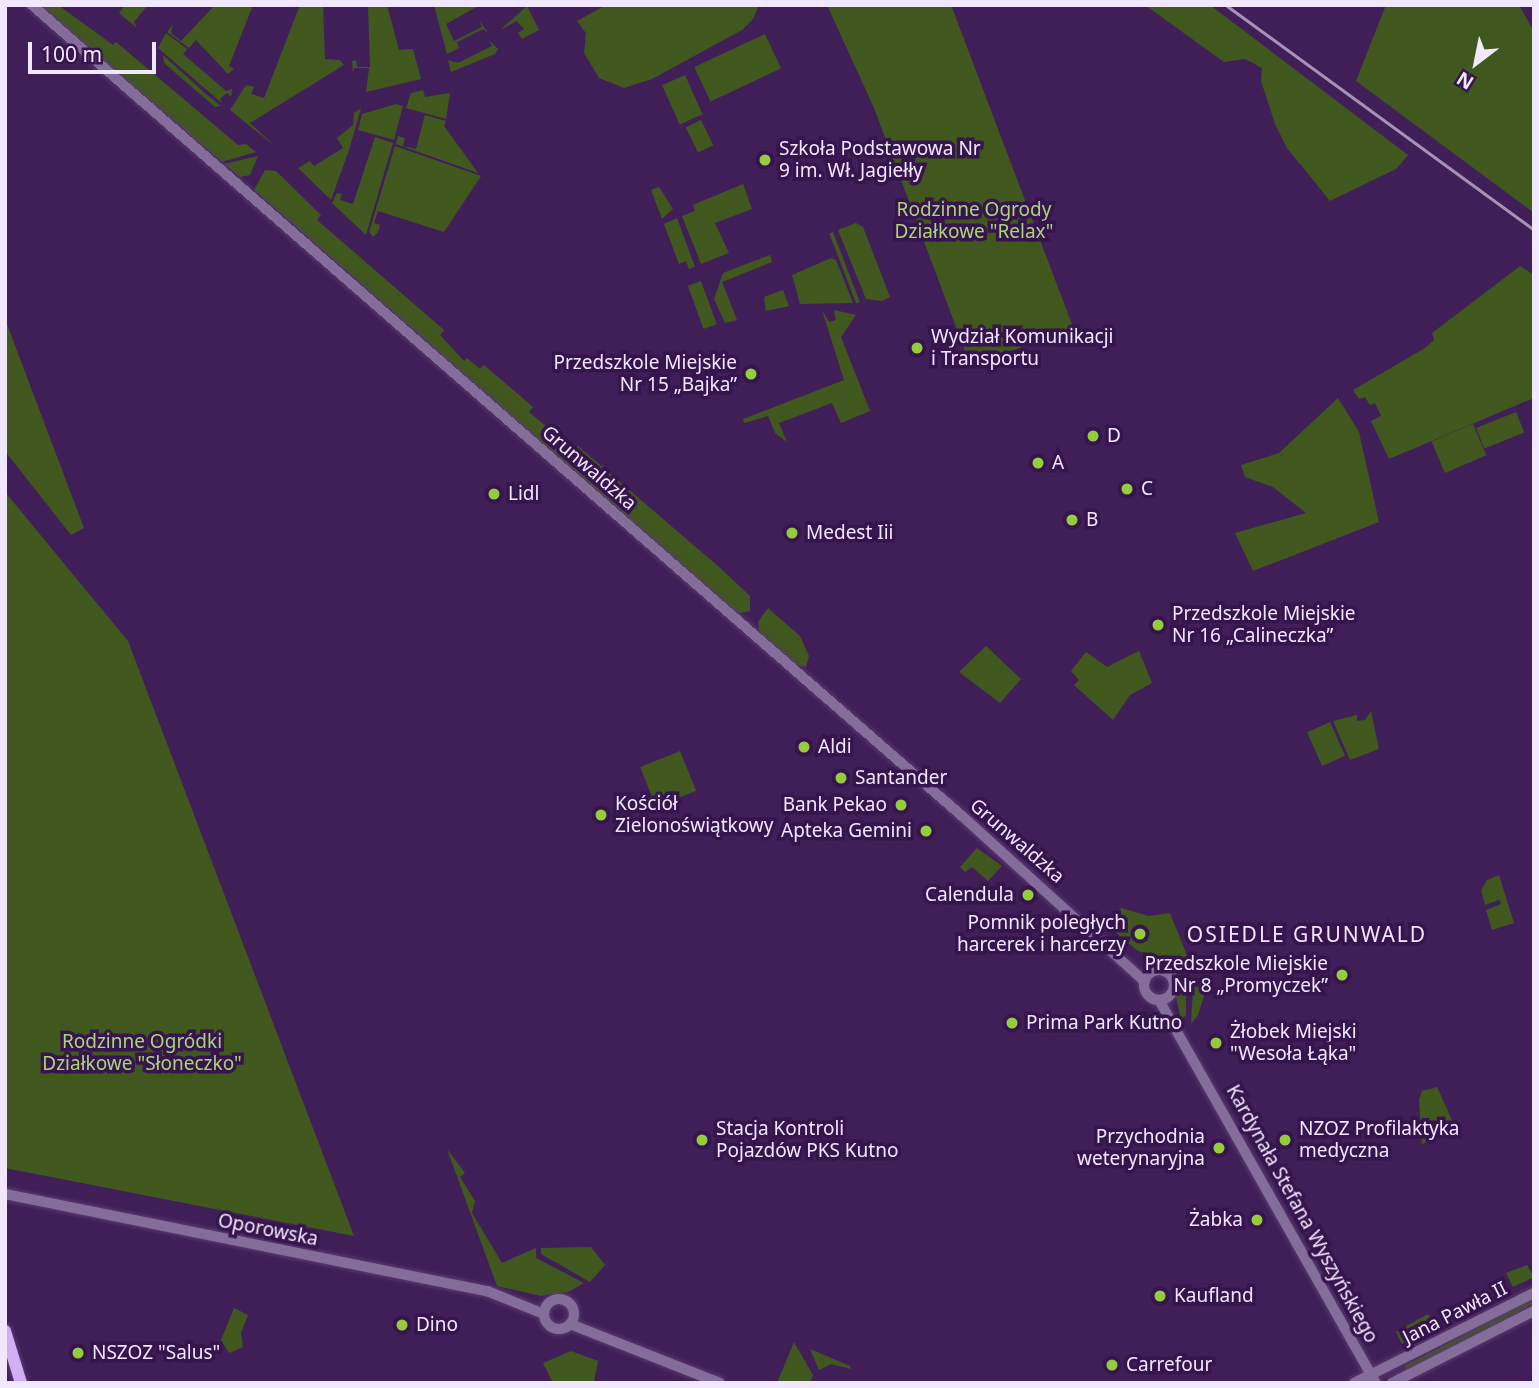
<!DOCTYPE html>
<meta charset="utf-8">
<style>
body{margin:0}
#map{position:relative;width:1539px;height:1388px;overflow:hidden;background:#401f58;font-family:"Noto Sans",sans-serif}
div>[style]{position:absolute}
[style*='--x']{left:calc(var(--x)*1px);top:calc(var(--y)*1px);width:calc(var(--w)*1px);rotate:calc(var(--a)*1deg)}
.green>*{inset:0;background:#40581d;transform-origin:0 0}
.roads{filter:drop-shadow(0 0 2px #593b6f) drop-shadow(0 0 2px #593b6f)}
.minor>*{height:10px;margin:-5px;padding:0 5px;transform-origin:5px;border-radius:5px;background:#856d9b}
.minor>.ring{margin:-5px;padding:0;box-sizing:content-box;background:none;border:10px solid #856d9b;border-radius:50%}
.major>*{height:12px;margin:-6px;padding:0 6px;transform-origin:6px;border-radius:6px;background:#d4adf7}
.rail>*{height:2.5px;margin:-1.25px;padding:0 1.25px;transform-origin:1.25px;border-radius:1.25px;background:#a692b7}
.dots>*{width:19px;height:19px;translate:-50% -50%;box-sizing:border-box;border:4px solid #36144d;border-radius:50%}
span{translate:-50% -50%;white-space:nowrap;text-align:center;line-height:1.15;-webkit-text-stroke:7px #36144d;paint-order:stroke}
.poi-label{font-size:19px;color:#f2e8fd}
.left{translate:0 -50%;text-align:left}
.right{translate:-100% -50%;text-align:right}
.park-label{font-size:19px;color:#abd575}
.street-label{font-size:19px;color:#f2e8fd}
.neighbourhood-label{font-size:21px;color:#f2e8fd;letter-spacing:2px}
.frame{position:absolute;inset:0;border:7px solid #f2e8fd;pointer-events:none}
.north{position:absolute;left:1441px;top:28px;width:70px;height:70px;-webkit-text-stroke:5px #36144d;paint-order:stroke;rotate:212deg;font-size:19px;font-weight:700;line-height:28px;text-align:center;color:#f2e8fd}
.north::after{content:'';display:block;margin:auto;width:24px;height:32px;background:#f2e8fd;clip-path:polygon(50% 0,100% 100%,50% 72%,0 100%)}
.scale{position:absolute;left:28px;top:42px;width:128px;height:32px;box-sizing:border-box;border:4px solid #f2e8fd;border-top:0;padding-left:9px;font-size:21px;line-height:24px;white-space:nowrap;color:#f2e8fd;-webkit-text-stroke:5px #36144d;paint-order:stroke}
</style>
<div id="map">
<div class="green">
<div style="clip-path:polygon(37px 5px,58px 5px,113px 45px,116px 42px,238px 145px,246px 144px,256px 152px,222px 162px)"></div>
<div style="clip-path:polygon(125px 5px,148px 5px,134px 22px,137px 28px,119px 13px)"></div>
<div style="clip-path:polygon(215px 5px,253px 5px,229px 66px,234px 69px,228px 74px,196px 40px,189px 48px,167px 32px,173px 25px,171px 33px,181px 41px)"></div>
<div style="clip-path:polygon(300px 5px,323px 5px,325px 59px,340px 60px,344px 65px,250px 123px,276px 147px,230px 110px,246px 85px,254px 87px,251px 94px,264px 98px)"></div>
<div style="clip-path:polygon(368px 5px,387px 5px,399px 50px,413px 49px,421px 79px,366px 92px,369px 68px,354px 68px,353px 74px,352px 61px,356px 60px,357px 67px,370px 67px)"></div>
<div style="clip-path:polygon(434px 5px,480px 5px,446px 24px,454px 41px,482px 27px,480px 21px,488px 33px,483px 29px,457px 42px,459px 48px,447px 54px)"></div>
<div style="clip-path:polygon(606px 5px,759px 5px,753px 19px,742px 30px,652px 79px,624px 88px,599px 78px,584px 53px,586px 33px,577px 21px)"></div>
<div style="clip-path:polygon(827px 5px,951px 5px,1073px 327px,971px 367px,874px 108px)"></div>
<div style="clip-path:polygon(1145px 5px,1210px 5px,1408px 155px,1396px 169px,1330px 201px,1287px 148px,1275px 124px,1261px 81px,1262px 68px,1245px 59px,1224px 62px)"></div>
<div style="clip-path:polygon(1386px 5px,1519px 5px,1534px 32px,1534px 213px,1356px 81px)"></div>
<div style="clip-path:polygon(527px 6px,539px 30px,522px 39px,518px 33px,524px 29px,517px 21px,500px 30px)"></div>
<div style="clip-path:polygon(166px 33px,187px 49px,183px 54px,226px 91px,232px 89px,231px 97px,227px 93px,220px 99px,223px 104px,158px 48px)"></div>
<div style="left:765px;top:34px;width:38px;height:78px;rotate:65deg"></div>
<div style="clip-path:polygon(489px 40px,498px 49px,495px 54px,451px 72px,448px 60px,458px 63px,492px 46px)"></div>
<div style="clip-path:polygon(163px 55px,206px 94px,221px 106px,215px 107px,164px 63px)"></div>
<div style="left:685px;top:75px;width:43px;height:25px;rotate:66deg"></div>
<div style="clip-path:polygon(423px 90px,425px 97px,450px 93px,446px 119px,406px 108px,411px 93px)"></div>
<div style="clip-path:polygon(396px 104px,403px 106px,394px 140px,358px 130px,362px 114px)"></div>
<div style="clip-path:polygon(361px 108px,349px 150px,331px 200px,298px 168px,310px 161px,314px 166px,343px 148px,337px 138px,353px 125px,354px 113px)"></div>
<div style="clip-path:polygon(425px 115px,446px 121px,444px 126px,478px 173px,396px 144px,398px 136px,405px 138px,403px 146px,416px 149px)"></div>
<div style="left:701px;top:120px;width:28px;height:17px;rotate:64deg"></div>
<div style="clip-path:polygon(375px 137px,393px 143px,366px 235px,332px 203px,337px 193px,342px 194px,340px 200px,353px 204px)"></div>
<div style="clip-path:polygon(395px 146px,481px 176px,444px 232px,378px 211px,374px 223px,380px 225px,378px 232px,373px 237px,369px 232px)"></div>
<div style="clip-path:polygon(258px 156px,250px 175px,240px 177px,224px 164px)"></div>
<div style="clip-path:polygon(265px 170px,276px 171px,321px 215px,317px 220px,444px 330px,440px 335px,464px 361px,467px 358px,480px 369px,484px 365px,533px 407px,529px 412px,574px 450px,578px 446px,719px 567px,750px 596px,750px 611px,737px 614px,254px 190px)"></div>
<div style="clip-path:polygon(743px 184px,752px 209px,715px 223px,729px 253px,701px 264px,682px 216px,695px 211px,693px 205px)"></div>
<div style="clip-path:polygon(659px 187px,673px 209px,662px 219px,651px 190px)"></div>
<div style="clip-path:polygon(677px 218px,695px 267px,689px 269px,686px 261px,679px 264px,664px 224px)"></div>
<div style="clip-path:polygon(856px 223px,863px 227px,890px 297px,882px 301px,866px 299px,838px 230px)"></div>
<div style="left:833px;top:232px;width:75px;height:4px;rotate:69deg"></div>
<div style="clip-path:polygon(770px 255px,772px 262px,722px 282px,737px 320px,725px 323px,714px 299px,723px 273px)"></div>
<div style="clip-path:polygon(831px 258px,836px 260px,853px 303px,800px 304px,792px 275px)"></div>
<div style="clip-path:polygon(1520px 266px,1534px 275px,1534px 398px,1389px 459px,1371px 421px,1381px 416px,1375px 403px,1370px 405px,1365px 397px,1359px 399px,1353px 390px,1425px 348px,1434px 340px,1432px 333px)"></div>
<div style="left:701px;top:281px;width:46px;height:14px;rotate:70deg"></div>
<div style="clip-path:polygon(783px 290px,789px 306px,766px 311px,764px 297px)"></div>
<div style="clip-path:polygon(822px 310px,829px 322px,836px 320px,834px 310px,856px 315px,841px 337px,870px 411px,841px 423px,832px 403px,779px 423px,787px 442px,775px 433px,768px 416px,744px 423px,743px 419px,844px 380px)"></div>
<div style="clip-path:polygon(5px 319px,84px 528px,71px 535px,5px 451px)"></div>
<div style="clip-path:polygon(1338px 398px,1359px 432px,1379px 522px,1253px 571px,1235px 533px,1306px 513px,1273px 487px,1245px 477px,1241px 465px,1279px 453px)"></div>
<div style="left:1516px;top:412px;width:22px;height:43px;rotate:68deg"></div>
<div style="left:1473px;top:424px;width:34px;height:45px;rotate:67deg"></div>
<div style="clip-path:polygon(5px 492px,128px 641px,354px 1236px,5px 1168px)"></div>
<div style="clip-path:polygon(768px 608px,800px 636px,809px 656px,806px 667px,794px 664px,760px 634px,758px 622px)"></div>
<div style="clip-path:polygon(986px 646px,1021px 679px,1000px 703px,959px 672px)"></div>
<div style="clip-path:polygon(1139px 651px,1152px 683px,1130px 695px,1113px 720px,1074px 685px,1079px 680px,1071px 671px,1086px 652px,1107px 667px)"></div>
<div style="clip-path:polygon(1371px 711px,1379px 749px,1350px 760px,1333px 721px,1357px 715px,1357px 721px,1365px 720px)"></div>
<div style="left:1330px;top:722px;width:37px;height:25px;rotate:66deg"></div>
<div style="left:680px;top:751px;width:43px;height:43px;rotate:68deg"></div>
<div style="clip-path:polygon(977px 848px,1002px 866px,988px 881px,972px 867px,965px 872px,960px 867px)"></div>
<div style="clip-path:polygon(1499px 875px,1514px 923px,1492px 930px,1486px 910px,1501px 904px,1499px 900px,1485px 905px,1481px 890px,1487px 880px)"></div>
<div style="clip-path:polygon(1121px 908px,1149px 916px,1170px 913px,1188px 958px,1175px 963px,1138px 951px,1107px 925px)"></div>
<div style="clip-path:polygon(1209px 980px,1198px 1015px,1191px 1024px,1193px 988px)"></div>
<div style="clip-path:polygon(1186px 983px,1186px 1015px,1181px 1020px,1176px 997px)"></div>
<div style="clip-path:polygon(1437px 1087px,1457px 1131px,1422px 1144px,1419px 1100px,1422px 1091px)"></div>
<div style="clip-path:polygon(447px 1149px,465px 1173px,460px 1177px,475px 1201px,472px 1213px,502px 1263px,536px 1248px,536px 1258px,584px 1283px,568px 1292px,541px 1296px,497px 1286px)"></div>
<div style="clip-path:polygon(591px 1247px,605px 1265px,590px 1282px,541px 1254px,541px 1248px)"></div>
<div style="clip-path:polygon(1527px 1265px,1534px 1277px,1513px 1287px,1506px 1273px)"></div>
<div style="clip-path:polygon(1534px 1298px,1534px 1303px,1489px 1330px,1406px 1370px,1404px 1366px)"></div>
<div style="clip-path:polygon(234px 1308px,248px 1315px,241px 1333px,243px 1347px,229px 1353px,221px 1340px)"></div>
<div style="clip-path:polygon(1428px 1314px,1436px 1327px,1402px 1344px,1396px 1332px)"></div>
<div style="clip-path:polygon(794px 1342px,813px 1375px,810px 1383px,777px 1383px)"></div>
<div style="clip-path:polygon(810px 1349px,850px 1366px,851px 1369px,831px 1364px,819px 1370px)"></div>
<div style="clip-path:polygon(571px 1351px,598px 1361px,594px 1382px,553px 1383px,543px 1363px)"></div>
</div>
<div class="roads">
<div class="minor">
<div style="--x:32;--y:5;--w:1233;--a:41.09"></div>
<div style="--x:961;--y:815;--w:248;--a:42.2"></div>
<div class="ring" style="left:1144px;top:970px;width:20px;height:20px"></div>
<div style="--x:1159;--y:1000;--w:440;--a:60.5"></div>
<div style="--x:5;--y:1194;--w:492;--a:11.4"></div>
<div style="--x:487;--y:1291;--w:61;--a:22"></div>
<div class="ring" style="left:544px;top:1299px;width:20px;height:20px"></div>
<div style="--x:570;--y:1324;--w:161;--a:21.5"></div>
<div style="--x:1354;--y:1383;--w:201;--a:-26.6"></div>
<div style="--x:1392;--y:1383;--w:159;--a:-26.9"></div>
</div>
<div class="major">
<div style="--x:5;--y:1331;--w:54;--a:72.9"></div>
</div>
</div>
<div class="rail">
<div style="--x:1226;--y:5;--w:381;--a:36.1"></div>
</div>
<div class="dots">
<div style="left:765px;top:160px;background:#94cc3b"></div>
<div style="left:917px;top:348px;background:#94cc3b"></div>
<div style="left:751px;top:374px;background:#94cc3b"></div>
<div style="left:1093px;top:436px;background:#94cc3b"></div>
<div style="left:1038px;top:463px;background:#94cc3b"></div>
<div style="left:1127px;top:489px;background:#94cc3b"></div>
<div style="left:494px;top:494px;background:#94cc3b"></div>
<div style="left:1072px;top:520px;background:#94cc3b"></div>
<div style="left:792px;top:533px;background:#94cc3b"></div>
<div style="left:1158px;top:625px;background:#94cc3b"></div>
<div style="left:804px;top:747px;background:#94cc3b"></div>
<div style="left:841px;top:778px;background:#94cc3b"></div>
<div style="left:901px;top:805px;background:#94cc3b"></div>
<div style="left:601px;top:815px;background:#94cc3b"></div>
<div style="left:926px;top:831px;background:#94cc3b"></div>
<div style="left:1028px;top:895px;background:#94cc3b"></div>
<div style="left:1140px;top:934px;background:#94cc3b"></div>
<div style="left:1342px;top:975px;background:#94cc3b"></div>
<div style="left:1012px;top:1023px;background:#94cc3b"></div>
<div style="left:1216px;top:1043px;background:#94cc3b"></div>
<div style="left:702px;top:1140px;background:#94cc3b"></div>
<div style="left:1285px;top:1140px;background:#94cc3b"></div>
<div style="left:1219px;top:1148px;background:#94cc3b"></div>
<div style="left:1257px;top:1220px;background:#94cc3b"></div>
<div style="left:1160px;top:1296px;background:#94cc3b"></div>
<div style="left:402px;top:1325px;background:#94cc3b"></div>
<div style="left:78px;top:1353px;background:#94cc3b"></div>
<div style="left:1112px;top:1365px;background:#94cc3b"></div>
</div>
<div class="poi-label">
<span class="left" style="left:779px;top:160px">Szkoła Podstawowa Nr<br>9 im. Wł. Jagiełły</span>
<span class="left" style="left:931px;top:348px">Wydział Komunikacji<br>i Transportu</span>
<span class="right" style="left:737px;top:374px">Przedszkole Miejskie<br>Nr 15 „Bajka”</span>
<span class="left" style="left:1107px;top:436px">D</span>
<span class="left" style="left:1052px;top:463px">A</span>
<span class="left" style="left:1141px;top:489px">C</span>
<span class="left" style="left:508px;top:494px">Lidl</span>
<span class="left" style="left:1086px;top:520px">B</span>
<span class="left" style="left:806px;top:533px">Medest Iii</span>
<span class="left" style="left:1172px;top:625px">Przedszkole Miejskie<br>Nr 16 „Calineczka”</span>
<span class="left" style="left:818px;top:747px">Aldi</span>
<span class="left" style="left:855px;top:778px">Santander</span>
<span class="left" style="left:615px;top:815px">Kościół<br>Zielonoświątkowy</span>
<span class="right" style="left:887px;top:805px">Bank Pekao</span>
<span class="right" style="left:912px;top:831px">Apteka Gemini</span>
<span class="right" style="left:1014px;top:895px">Calendula</span>
<span class="right" style="left:1126px;top:934px">Pomnik poległych<br>harcerek i harcerzy</span>
<span class="right" style="left:1328px;top:975px">Przedszkole Miejskie<br>Nr 8 „Promyczek”</span>
<span class="left" style="left:1026px;top:1023px">Prima Park Kutno</span>
<span class="left" style="left:1230px;top:1043px">Żłobek Miejski<br>"Wesoła Łąka"</span>
<span class="left" style="left:716px;top:1140px">Stacja Kontroli<br>Pojazdów PKS Kutno</span>
<span class="left" style="left:1299px;top:1140px">NZOZ Profilaktyka<br>medyczna</span>
<span class="right" style="left:1205px;top:1148px">Przychodnia<br>weterynaryjna</span>
<span class="right" style="left:1243px;top:1220px">Żabka</span>
<span class="left" style="left:1174px;top:1296px">Kaufland</span>
<span class="left" style="left:416px;top:1325px">Dino</span>
<span class="left" style="left:92px;top:1353px">NSZOZ "Salus"</span>
<span class="left" style="left:1126px;top:1365px">Carrefour</span>
</div>
<div class="park-label">
<span style="left:974px;top:221px">Rodzinne Ogrody<br>Działkowe "Relax"</span>
<span style="left:142px;top:1053px">Rodzinne Ogródki<br>Działkowe "Słoneczko"</span>
</div>
<div class="street-label">
<span style="left:589px;top:468px;rotate:41deg">Grunwaldzka</span>
<span style="left:1017px;top:841px;rotate:41deg">Grunwaldzka</span>
<span style="left:1302px;top:1214px;rotate:61deg">Kardynała Stefana Wyszyńskiego</span>
<span style="left:268px;top:1230px;rotate:11deg">Oporowska</span>
<span style="left:1455px;top:1313px;rotate:-27deg">Jana Pawła II</span>
</div>
<div class="neighbourhood-label">
<span style="left:1307px;top:934px">OSIEDLE GRUNWALD</span>
</div>
<div class="frame"></div>
<div class="north">N</div>
<div class="scale">100 m</div>
</div>
